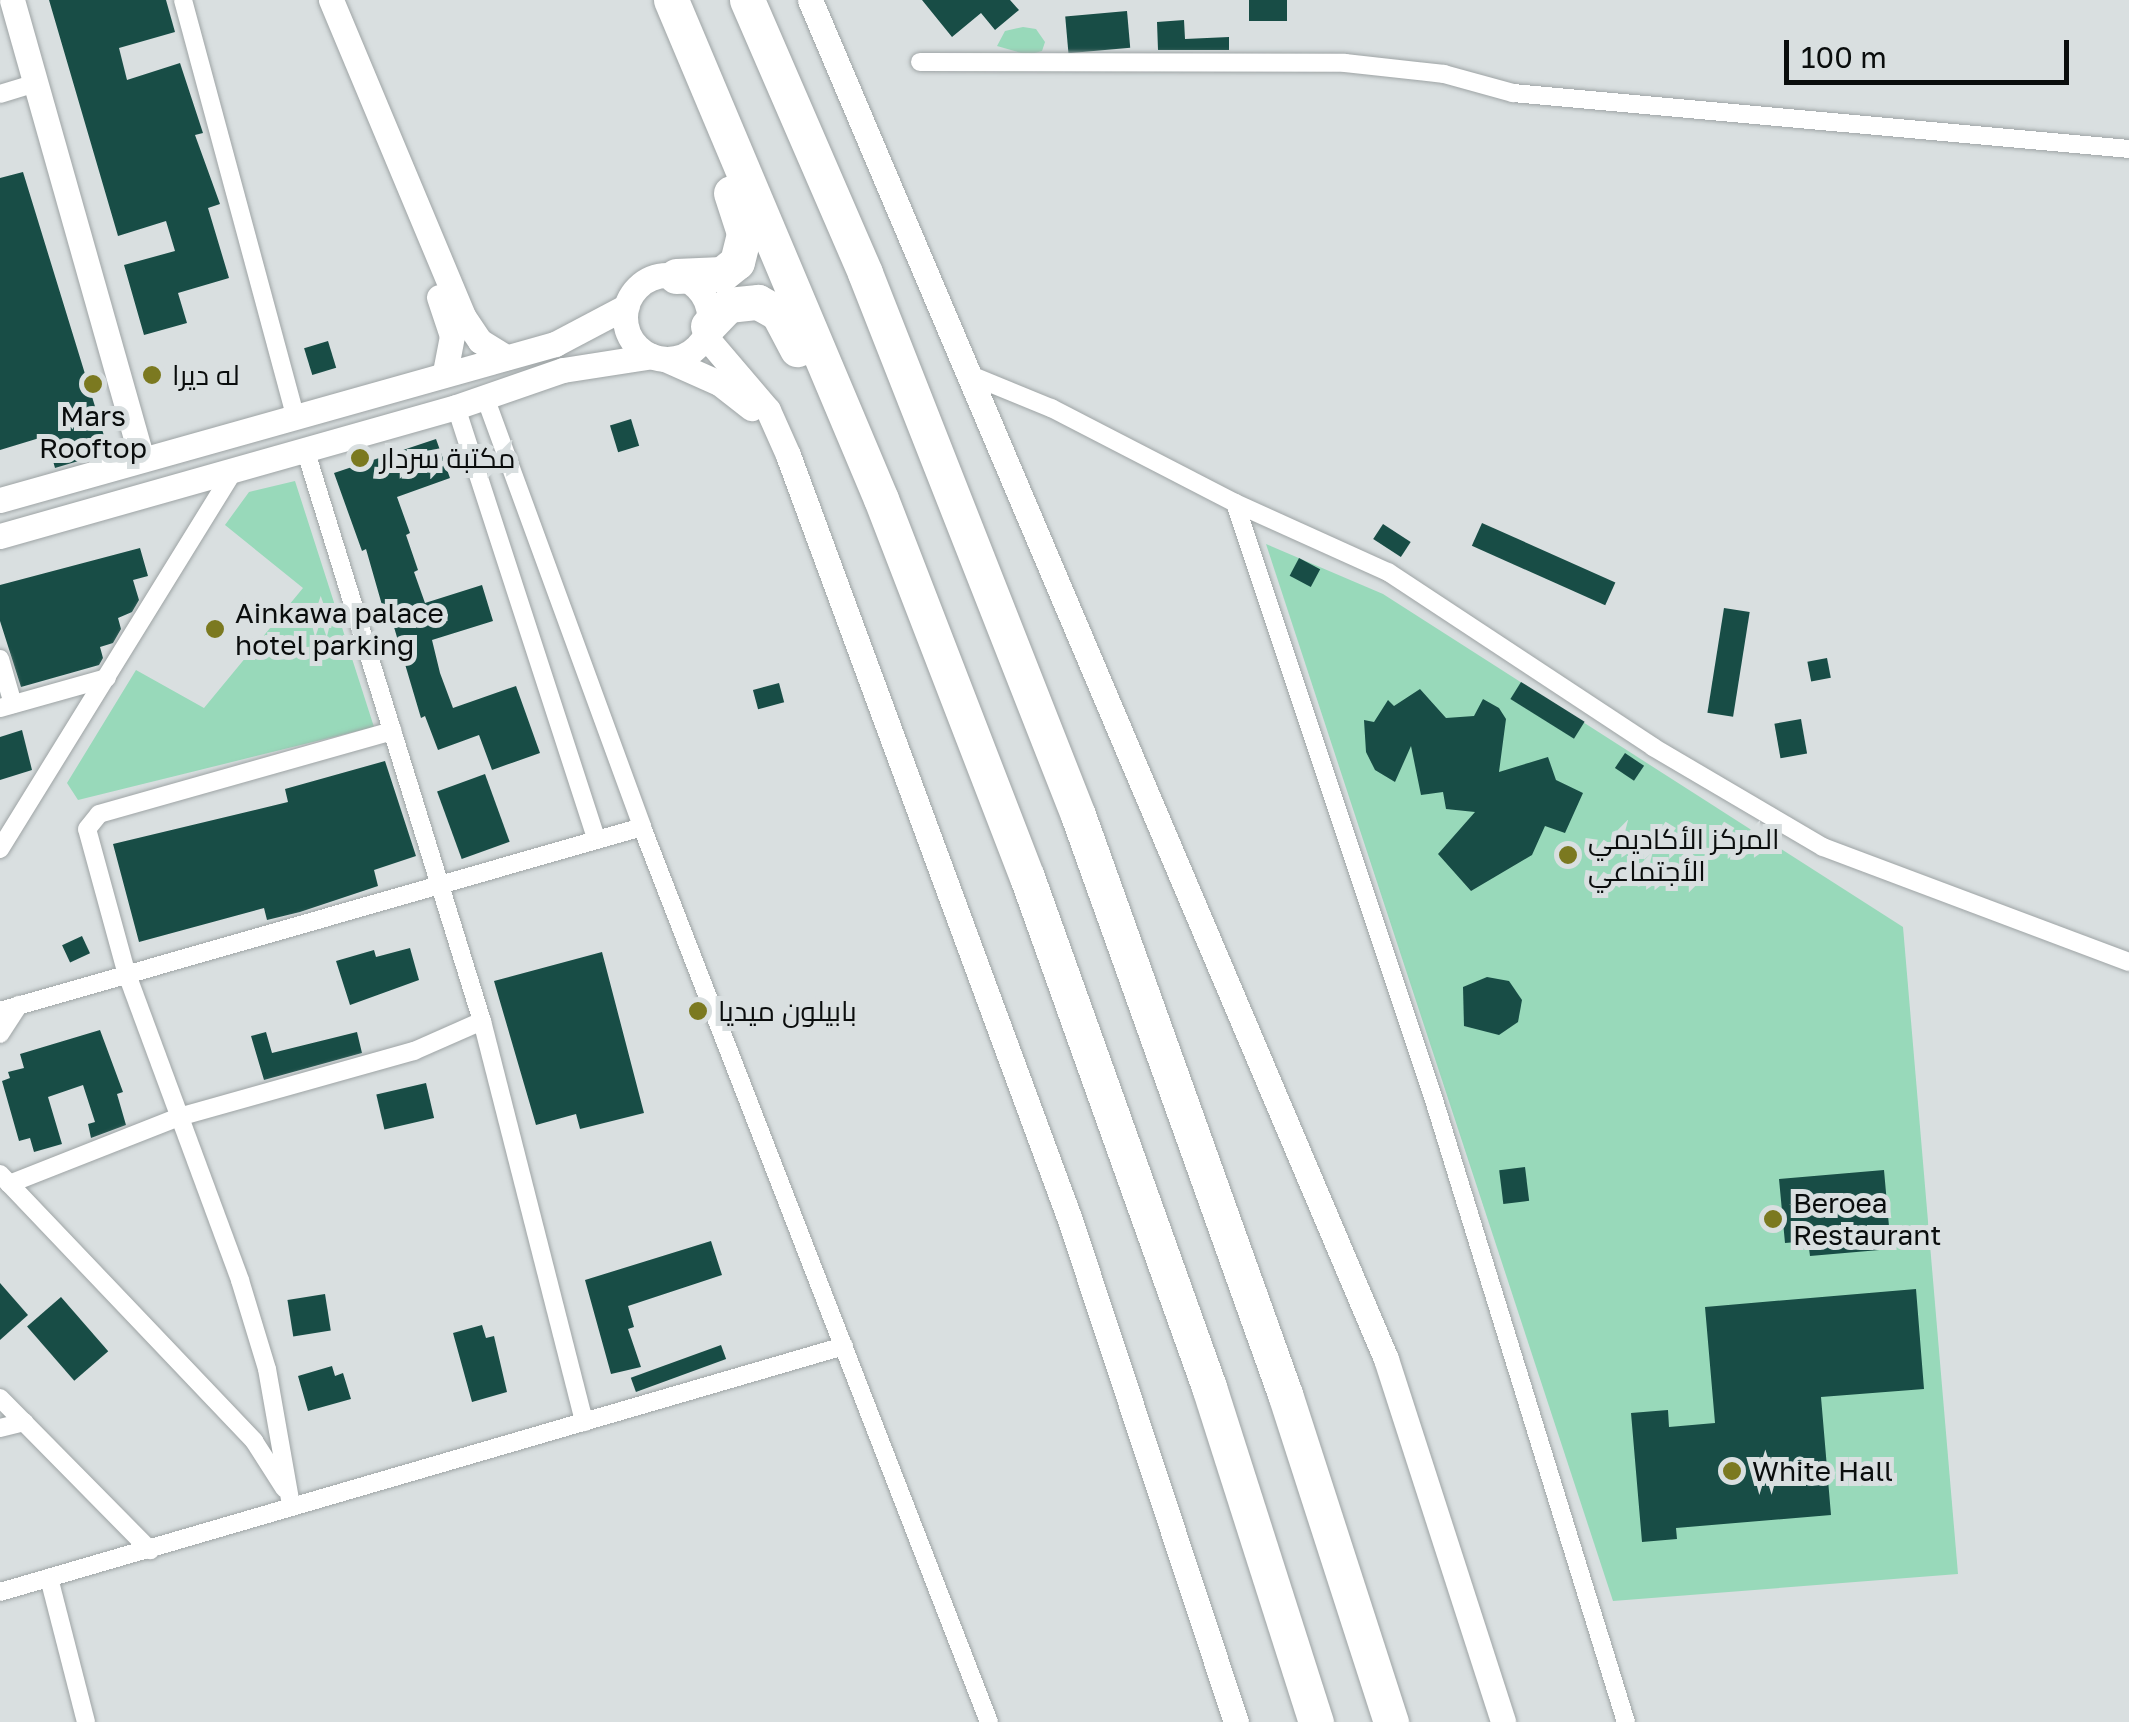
<!DOCTYPE html>
<meta charset="utf-8">
<style>
body{margin:0}
#map{position:relative;width:2129px;height:1722px;overflow:hidden;background:#d9dfe0;font-family:"Golos Text",Cairo,sans-serif}
div>[style]{position:absolute}
[style*='--x']{left:calc(var(--x)*1px);top:calc(var(--y)*1px);width:calc(var(--w)*1px);rotate:calc(var(--a)*1deg)}
.green>*{inset:0;background:#98d9ba}
.building>*{inset:0;background:#184d46;transform-origin:0 0}
.roads{filter:drop-shadow(0 0 2px #9ea4a5) drop-shadow(0 0 2px #9ea4a5)}
.street>*{height:18px;margin:-9px;padding:0 9px;transform-origin:9px;border-radius:9px;background:#fff}
.secondary>*{height:25px;margin:-12.5px;padding:0 12.5px;transform-origin:12.5px;border-radius:12.5px;background:#fff}
.secondary>.ring{margin:-12.5px;padding:0;box-sizing:content-box;background:none;border:25px solid #fff;border-radius:50%}
.highway>*{height:35px;margin:-17.5px;padding:0 17.5px;transform-origin:17.5px;border-radius:17.5px;background:#fff}
.dots>*{width:28px;height:28px;translate:-50% -50%;box-sizing:border-box;border:5px solid #d9dfe0;border-radius:50%}
span{translate:-50% -50%;white-space:nowrap;text-align:center;line-height:1.15;-webkit-text-stroke:10px #d9dfe0;paint-order:stroke}
.poi-label{font-size:28px;color:#0a0d0d}
.left{translate:0 -50%;text-align:left}
.scale{position:absolute;left:1784px;top:40px;width:285px;height:45px;box-sizing:border-box;border:5px solid #0a0d0d;border-top:0;padding-left:12px;font-size:30px;line-height:35px;white-space:nowrap;color:#0a0d0d;-webkit-text-stroke:8px #d9dfe0;paint-order:stroke}
</style>
<div id="map">
<div class="green">
<div style="clip-path:polygon(1023px 27px,1036px 29px,1045px 42px,1042px 51px,1028px 55px,997px 46px,1005px 31px)"></div>
<div style="clip-path:polygon(295px 481px,374px 727px,78px 800px,67px 783px,136px 670px,204px 708px,303px 588px,225px 525px,249px 492px)"></div>
<div style="clip-path:polygon(1266px 544px,1383px 594px,1903px 927px,1958px 1574px,1613px 1601px)"></div>
</div>
<div class="building">
<div style="clip-path:polygon(49px 0,166px 0,175px 32px,119px 48px,127px 80px,180px 63px,203px 133px,195px 135px,220px 204px,208px 208px,229px 278px,178px 293px,187px 323px,144px 335px,124px 265px,175px 251px,166px 221px,118px 236px)"></div>
<div style="clip-path:polygon(922px 0,1010px 0,1019px 10px,995px 30px,981px 13px,952px 37px)"></div>
<div style="left:1249px;top:0;width:38px;height:21px"></div>
<div style="left:1127px;top:11px;width:37px;height:62px;rotate:85deg"></div>
<div style="clip-path:polygon(1184px 20px,1185px 39px,1229px 37px,1229px 50px,1158px 50px,1157px 22px)"></div>
<div style="clip-path:polygon(23px 172px,109px 452px,55px 468px,46px 436px,0 450px,0 178px)"></div>
<div style="left:328px;top:341px;width:28px;height:25px;rotate:73deg"></div>
<div style="left:631px;top:419px;width:28px;height:22px;rotate:73deg"></div>
<div style="clip-path:polygon(436px 439px,450px 478px,397px 497px,410px 533px,406px 535px,418px 570px,414px 572px,425px 603px,482px 585px,493px 621px,432px 640px,440px 673px,453px 708px,516px 686px,540px 753px,492px 770px,479px 735px,438px 750px,425px 716px,421px 718px,391px 617px,386px 619px,366px 549px,362px 551px,334px 473px)"></div>
<div style="left:1482px;top:523px;width:146px;height:25px;rotate:24deg"></div>
<div style="left:1383px;top:524px;width:33px;height:18px;rotate:33deg"></div>
<div style="clip-path:polygon(140px 548px,148px 576px,133px 580px,139px 600px,132px 612px,118px 618px,121px 629px,113px 643px,100px 647px,103px 658px,99px 665px,21px 687px,0 621px,0 585px)"></div>
<div style="left:1299px;top:558px;width:24px;height:20px;rotate:28deg"></div>
<div style="left:1724px;top:608px;width:26px;height:106px;rotate:9deg"></div>
<div style="left:1827px;top:658px;width:20px;height:20px;rotate:79deg"></div>
<div style="left:1521px;top:682px;width:75px;height:20px;rotate:32deg"></div>
<div style="left:779px;top:683px;width:20px;height:27px;rotate:75deg"></div>
<div style="clip-path:polygon(1420px 689px,1446px 718px,1474px 716px,1483px 699px,1499px 708px,1506px 719px,1499px 772px,1548px 757px,1556px 780px,1583px 793px,1565px 833px,1545px 826px,1532px 855px,1471px 891px,1438px 854px,1475px 812px,1446px 809px,1443px 792px,1421px 795px,1411px 746px,1395px 782px,1375px 770px,1366px 752px,1364px 720px,1374px 722px,1388px 700px,1394px 706px)"></div>
<div style="left:1801px;top:719px;width:35px;height:27px;rotate:80deg"></div>
<div style="clip-path:polygon(22px 730px,32px 770px,0 780px,0 737px)"></div>
<div style="left:1625px;top:753px;width:23px;height:18px;rotate:34deg"></div>
<div style="clip-path:polygon(385px 761px,416px 856px,374px 870px,378px 886px,300px 912px,267px 920px,264px 908px,139px 942px,113px 844px,288px 802px,285px 789px)"></div>
<div style="left:485px;top:774px;width:72px;height:51px;rotate:70deg"></div>
<div style="left:82px;top:936px;width:19px;height:22px;rotate:65deg"></div>
<div style="clip-path:polygon(410px 948px,419px 980px,350px 1005px,336px 961px,374px 950px,376px 957px)"></div>
<div style="clip-path:polygon(602px 952px,644px 1113px,580px 1129px,576px 1114px,536px 1125px,494px 981px)"></div>
<div style="clip-path:polygon(1487px 977px,1509px 981px,1522px 1000px,1518px 1022px,1499px 1035px,1464px 1026px,1463px 987px)"></div>
<div style="clip-path:polygon(100px 1030px,123px 1092px,117px 1094px,126px 1125px,91px 1138px,88px 1124px,95px 1122px,83px 1085px,48px 1097px,62px 1144px,34px 1152px,30px 1138px,19px 1141px,2px 1081px,10px 1078px,8px 1072px,24px 1068px,20px 1054px)"></div>
<div style="clip-path:polygon(266px 1032px,272px 1053px,357px 1032px,362px 1053px,264px 1080px,251px 1036px)"></div>
<div style="left:426px;top:1083px;width:36px;height:51px;rotate:77deg"></div>
<div style="left:1525px;top:1167px;width:34px;height:26px;rotate:83deg"></div>
<div style="clip-path:polygon(1884px 1170px,1891px 1249px,1810px 1256px,1808px 1241px,1785px 1243px,1779px 1179px)"></div>
<div style="clip-path:polygon(711px 1241px,722px 1275px,628px 1306px,634px 1327px,628px 1329px,641px 1367px,611px 1374px,585px 1280px)"></div>
<div style="clip-path:polygon(0 1283px,28px 1315px,0 1340px)"></div>
<div style="clip-path:polygon(1916px 1289px,1924px 1389px,1821px 1397px,1831px 1515px,1676px 1528px,1677px 1539px,1642px 1542px,1631px 1413px,1668px 1410px,1669px 1427px,1715px 1423px,1705px 1307px)"></div>
<div style="left:325px;top:1294px;width:37px;height:38px;rotate:81deg"></div>
<div style="left:61px;top:1297px;width:72px;height:45px;rotate:49deg"></div>
<div style="clip-path:polygon(482px 1325px,486px 1338px,494px 1336px,507px 1392px,472px 1402px,453px 1333px)"></div>
<div style="left:721px;top:1345px;width:15px;height:96px;rotate:70deg"></div>
<div style="clip-path:polygon(332px 1366px,335px 1376px,343px 1373px,351px 1399px,308px 1411px,298px 1376px)"></div>
</div>
<div class="roads">
<div class="street">
<div style="--x:183;--y:0;--w:430;--a:74.9"></div>
<div style="--x:920;--y:62;--w:425;--a:0.1"></div>
<div style="--x:1345;--y:63;--w:100;--a:6.3"></div>
<div style="--x:1444;--y:74;--w:72;--a:15.4"></div>
<div style="--x:1513;--y:93;--w:619;--a:5.19"></div>
<div style="--x:0;--y:94;--w:38;--a:-17"></div>
<div style="--x:968;--y:374;--w:90;--a:22.3"></div>
<div style="--x:1051;--y:408;--w:207;--a:27.3"></div>
<div style="--x:1235;--y:503;--w:168;--a:24.3"></div>
<div style="--x:1388;--y:572;--w:318;--a:33.4"></div>
<div style="--x:1653;--y:747;--w:197;--a:30.5"></div>
<div style="--x:1823;--y:847;--w:327;--a:20.6"></div>
<div style="--x:485;--y:397;--w:458;--a:69.9"></div>
<div style="--x:642;--y:827;--w:960;--a:68.81"></div>
<div style="--x:456;--y:407;--w:455;--a:72"></div>
<div style="--x:305;--y:449;--w:599;--a:72.81"></div>
<div style="--x:482;--y:1021;--w:414;--a:75.7"></div>
<div style="--x:1235;--y:503;--w:629;--a:71.57"></div>
<div style="--x:1434;--y:1100;--w:651;--a:72.85"></div>
<div style="--x:0;--y:659;--w:47;--a:73.9"></div>
<div style="--x:0;--y:708;--w:111;--a:-15.7"></div>
<div style="--x:0;--y:849;--w:447;--a:-58.3"></div>
<div style="--x:0;--y:1011;--w:668;--a:-15.99"></div>
<div style="--x:0;--y:1034;--w:35;--a:-57"></div>
<div style="--x:0;--y:1174;--w:369;--a:46.4"></div>
<div style="--x:254;--y:1441;--w:56;--a:57.4"></div>
<div style="--x:9;--y:1184;--w:183;--a:-21.5"></div>
<div style="--x:179;--y:1117;--w:244;--a:-15.7"></div>
<div style="--x:414;--y:1051;--w:74;--a:-23.8"></div>
<div style="--x:0;--y:1398;--w:214;--a:45.4"></div>
<div style="--x:0;--y:1428;--w:25;--a:-14"></div>
<div style="--x:291;--y:1505;--w:138;--a:-100"></div>
<div style="--x:267;--y:1369;--w:93;--a:-106.9"></div>
<div style="--x:240;--y:1280;--w:325;--a:-110.3"></div>
<div style="--x:127;--y:975;--w:151;--a:-105.3"></div>
<div style="--x:87;--y:829;--w:19;--a:-51"></div>
<div style="--x:99;--y:814;--w:305;--a:-15.8"></div>
<div style="--x:49;--y:1578;--w:149;--a:75.6"></div>
<div style="--x:0;--y:1592;--w:879;--a:-16.25"></div>
</div>
<div class="secondary">
<div style="--x:12;--y:0;--w:477;--a:74.2"></div>
<div style="--x:331;--y:0;--w:342;--a:67.3"></div>
<div style="--x:463;--y:316;--w:30;--a:56"></div>
<div style="--x:480;--y:341;--w:31;--a:32"></div>
<div style="--x:810;--y:0;--w:1476;--a:67.03"></div>
<div style="--x:1386;--y:1359;--w:381;--a:72.1"></div>
<div class="ring" style="left:625px;top:275px;width:59px;height:59px"></div>
<div style="--x:439;--y:297;--w:41;--a:71.6"></div>
<div style="--x:452;--y:336;--w:38;--a:101"></div>
<div style="--x:705;--y:336;--w:97;--a:49.6"></div>
<div style="--x:768;--y:410;--w:49;--a:66"></div>
<div style="--x:788;--y:455;--w:812;--a:69.76"></div>
<div style="--x:1069;--y:1217;--w:532;--a:71.7"></div>
<div style="--x:665;--y:359;--w:59;--a:24"></div>
<div style="--x:719;--y:383;--w:41;--a:38"></div>
<div style="--x:0;--y:500;--w:577;--a:-15.7"></div>
<div style="--x:555;--y:344;--w:81;--a:-27.8"></div>
<div style="--x:0;--y:536;--w:474;--a:-15.8"></div>
<div style="--x:456;--y:407;--w:113;--a:-19.1"></div>
<div style="--x:563;--y:370;--w:90;--a:-8.9"></div>
</div>
<div class="highway">
<div style="--x:671;--y:0;--w:541;--a:67.18"></div>
<div style="--x:881;--y:499;--w:405;--a:68.9"></div>
<div style="--x:1027;--y:877;--w:542;--a:70.36"></div>
<div style="--x:1209;--y:1387;--w:352;--a:72.3"></div>
<div style="--x:747;--y:0;--w:297;--a:66.6"></div>
<div style="--x:865;--y:273;--w:582;--a:68.55"></div>
<div style="--x:1078;--y:815;--w:615;--a:70.33"></div>
<div style="--x:1285;--y:1394;--w:345;--a:72.1"></div>
<div style="--x:676;--y:276;--w:46;--a:-2.5"></div>
<div style="--x:722;--y:274;--w:19;--a:-39"></div>
<div style="--x:737;--y:262;--w:30;--a:-76"></div>
<div style="--x:744;--y:233;--w:42;--a:-108"></div>
<div style="--x:708;--y:326;--w:29;--a:-46"></div>
<div style="--x:728;--y:305;--w:30;--a:-6"></div>
<div style="--x:758;--y:302;--w:23;--a:29"></div>
<div style="--x:778;--y:313;--w:41;--a:62.2"></div>
</div>
</div>
<div class="dots">
<div style="left:152px;top:375px;background:#7b7920"></div>
<div style="left:93px;top:384px;background:#7b7920"></div>
<div style="left:360px;top:458px;background:#7b7920"></div>
<div style="left:215px;top:629px;background:#7b7920"></div>
<div style="left:1568px;top:855px;background:#7b7920"></div>
<div style="left:698px;top:1011px;background:#7b7920"></div>
<div style="left:1773px;top:1219px;background:#7b7920"></div>
<div style="left:1732px;top:1471px;background:#7b7920"></div>
</div>
<div class="poi-label">
<span class="left" style="left:172px;top:375px">له ديرا</span>
<span style="left:93px;top:432px">Mars<br>Rooftop</span>
<span class="left" style="left:380px;top:458px">مكتبة سردار</span>
<span class="left" style="left:235px;top:629px">Ainkawa palace<br>hotel parking</span>
<span class="left" style="left:1588px;top:855px">المركز الأكاديمي<br>الأجتماعي</span>
<span class="left" style="left:718px;top:1011px">بابيلون ميديا</span>
<span class="left" style="left:1793px;top:1219px">Beroea<br>Restaurant</span>
<span class="left" style="left:1752px;top:1471px">White Hall</span>
</div>
<div class="scale">100 m</div>
</div>
